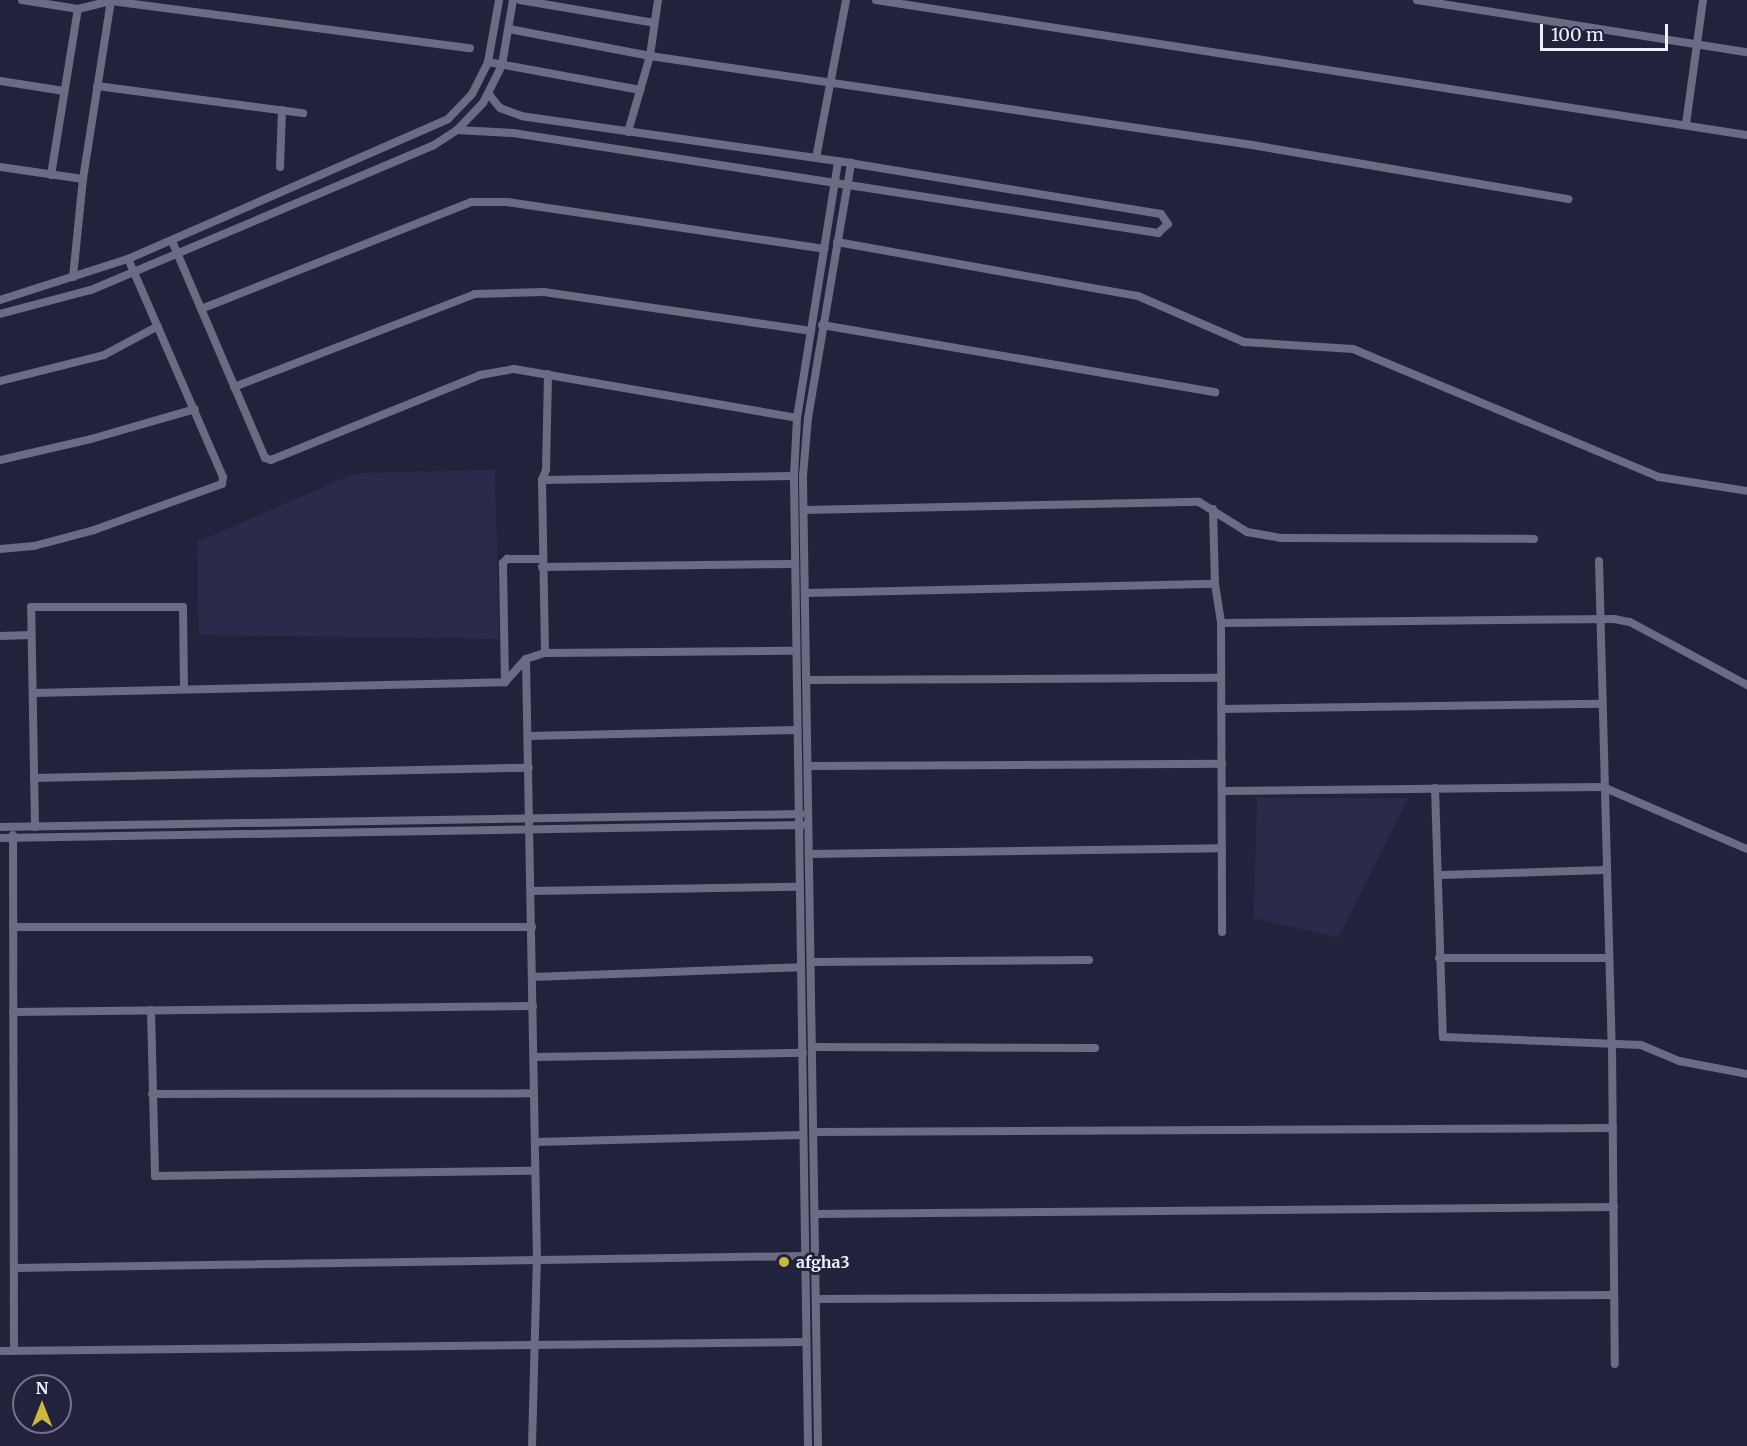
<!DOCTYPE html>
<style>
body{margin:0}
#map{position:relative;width:1747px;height:1446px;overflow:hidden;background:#22223c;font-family:Merriweather,serif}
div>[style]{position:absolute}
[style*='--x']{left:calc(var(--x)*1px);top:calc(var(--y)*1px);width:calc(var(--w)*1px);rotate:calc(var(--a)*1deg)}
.built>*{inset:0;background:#2a2b4b}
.minor>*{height:8px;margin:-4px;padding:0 4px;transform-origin:4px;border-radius:4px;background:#6a6c83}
.dots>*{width:16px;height:16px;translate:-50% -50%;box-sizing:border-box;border:3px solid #22223c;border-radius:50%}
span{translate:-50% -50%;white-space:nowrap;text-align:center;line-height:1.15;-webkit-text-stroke:6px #22223c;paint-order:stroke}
.poi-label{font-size:16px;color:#edeffd;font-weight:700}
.left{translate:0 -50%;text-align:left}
.north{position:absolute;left:12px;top:1374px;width:60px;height:60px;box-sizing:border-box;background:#22223c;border:2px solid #737489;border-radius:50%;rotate:0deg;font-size:16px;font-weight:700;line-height:24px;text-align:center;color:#edeffd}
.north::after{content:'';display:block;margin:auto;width:21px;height:27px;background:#cbba39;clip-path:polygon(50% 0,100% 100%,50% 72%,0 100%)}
.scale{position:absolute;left:1540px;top:24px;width:128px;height:27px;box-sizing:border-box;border:3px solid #edeffd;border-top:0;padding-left:8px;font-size:18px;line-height:21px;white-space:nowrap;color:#edeffd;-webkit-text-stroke:4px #22223c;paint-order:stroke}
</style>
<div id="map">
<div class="built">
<div style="clip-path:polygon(495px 470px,499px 639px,199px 635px,197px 542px,356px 473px)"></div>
<div style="clip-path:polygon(1257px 798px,1408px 798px,1338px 938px,1254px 918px)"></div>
</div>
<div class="minor">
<div style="--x:22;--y:0;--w:57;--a:9.1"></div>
<div style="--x:78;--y:9;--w:34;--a:-14"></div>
<div style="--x:111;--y:1;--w:362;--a:7.5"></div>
<div style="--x:520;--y:0;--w:136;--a:9.7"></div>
<div style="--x:876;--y:0;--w:881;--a:8.81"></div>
<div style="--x:1417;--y:0;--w:334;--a:9"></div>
<div style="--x:509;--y:29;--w:144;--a:10.8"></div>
<div style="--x:650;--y:56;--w:609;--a:8.41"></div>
<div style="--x:1252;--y:145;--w:321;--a:9.7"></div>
<div style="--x:488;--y:62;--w:155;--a:10.4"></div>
<div style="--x:0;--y:81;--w:65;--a:8.9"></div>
<div style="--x:97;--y:86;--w:208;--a:7.5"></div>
<div style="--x:1686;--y:124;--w:125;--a:-82.2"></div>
<div style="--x:457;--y:130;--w:56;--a:3.1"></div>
<div style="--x:513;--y:133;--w:653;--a:8.81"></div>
<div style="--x:1158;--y:233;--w:13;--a:-42"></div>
<div style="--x:1168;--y:224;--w:12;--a:-125"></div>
<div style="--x:1161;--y:214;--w:314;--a:-170.7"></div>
<div style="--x:851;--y:163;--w:332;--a:-171.9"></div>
<div style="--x:522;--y:116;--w:23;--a:-160"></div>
<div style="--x:500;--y:108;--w:19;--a:-129"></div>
<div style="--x:628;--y:132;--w:79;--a:-73.9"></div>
<div style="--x:650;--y:56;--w:57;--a:-81.9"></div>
<div style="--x:816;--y:158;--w:161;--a:-79.2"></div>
<div style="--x:0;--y:167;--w:84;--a:8.2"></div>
<div style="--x:280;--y:167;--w:57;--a:-88"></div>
<div style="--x:51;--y:175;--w:168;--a:-80.8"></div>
<div style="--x:172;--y:241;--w:236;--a:66.8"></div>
<div style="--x:265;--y:458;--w:6;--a:18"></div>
<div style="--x:271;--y:460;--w:226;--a:-22.1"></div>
<div style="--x:480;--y:375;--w:35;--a:-10"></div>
<div style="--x:514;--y:369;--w:287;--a:9.8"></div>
<div style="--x:837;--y:242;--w:306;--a:10.2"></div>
<div style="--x:1138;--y:296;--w:116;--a:23.5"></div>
<div style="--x:1244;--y:342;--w:109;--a:3.7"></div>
<div style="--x:1353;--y:349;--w:332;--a:22.7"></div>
<div style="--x:1659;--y:477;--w:89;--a:9"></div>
<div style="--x:73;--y:277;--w:99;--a:-84.2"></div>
<div style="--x:83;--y:179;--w:181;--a:-81.1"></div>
<div style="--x:0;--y:300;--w:134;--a:-17.8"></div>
<div style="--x:128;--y:259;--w:349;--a:-23.6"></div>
<div style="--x:448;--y:119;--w:35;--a:-46"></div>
<div style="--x:472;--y:94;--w:36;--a:-63"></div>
<div style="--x:488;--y:62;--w:63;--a:-79.9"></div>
<div style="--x:201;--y:309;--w:290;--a:-21.6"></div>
<div style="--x:471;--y:202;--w:36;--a:0"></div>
<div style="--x:507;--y:202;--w:321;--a:8.4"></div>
<div style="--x:0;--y:314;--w:94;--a:-14.8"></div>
<div style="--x:91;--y:290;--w:372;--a:-22.9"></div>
<div style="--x:434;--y:145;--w:27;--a:-33"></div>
<div style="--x:457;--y:130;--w:37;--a:-46"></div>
<div style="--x:483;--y:103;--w:42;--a:-63.4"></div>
<div style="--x:502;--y:65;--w:66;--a:-80.4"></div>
<div style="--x:822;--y:325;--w:399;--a:9.7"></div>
<div style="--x:0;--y:381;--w:107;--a:-14"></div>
<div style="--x:104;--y:355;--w:61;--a:-28.2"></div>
<div style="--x:234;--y:387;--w:258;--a:-21.1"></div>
<div style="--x:475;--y:294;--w:69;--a:-1.7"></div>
<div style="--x:544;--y:292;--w:270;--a:8.3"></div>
<div style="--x:0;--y:460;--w:93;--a:-13"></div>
<div style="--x:91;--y:439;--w:108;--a:-16.1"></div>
<div style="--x:542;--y:480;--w:252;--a:-0.9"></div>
<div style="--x:1213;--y:509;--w:75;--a:88.5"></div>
<div style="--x:1215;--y:584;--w:39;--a:81"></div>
<div style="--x:1221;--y:623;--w:309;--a:89.8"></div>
<div style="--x:804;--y:510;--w:395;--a:-1.2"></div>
<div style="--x:1199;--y:502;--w:57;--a:32"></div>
<div style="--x:1247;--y:532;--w:34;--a:10"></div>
<div style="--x:1280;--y:538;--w:254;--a:0.2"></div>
<div style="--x:0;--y:549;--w:34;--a:-5"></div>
<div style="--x:34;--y:546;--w:62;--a:-14.9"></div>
<div style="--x:94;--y:530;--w:136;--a:-19.8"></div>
<div style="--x:222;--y:484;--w:7;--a:-82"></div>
<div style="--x:223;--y:477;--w:238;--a:-113.5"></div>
<div style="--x:1599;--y:561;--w:484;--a:88.5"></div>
<div style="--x:1612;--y:1045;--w:319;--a:89.5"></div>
<div style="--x:542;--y:567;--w:253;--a:-0.7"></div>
<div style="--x:806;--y:593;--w:409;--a:-1.3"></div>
<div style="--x:1221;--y:623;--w:393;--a:-0.6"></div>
<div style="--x:1614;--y:619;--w:16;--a:11"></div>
<div style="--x:1630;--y:622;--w:133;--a:28.3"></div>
<div style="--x:0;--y:636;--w:31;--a:-2"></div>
<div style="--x:545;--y:653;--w:251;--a:-0.5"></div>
<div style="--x:807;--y:680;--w:414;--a:-0.3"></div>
<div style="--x:505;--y:682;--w:119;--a:-91"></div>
<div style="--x:503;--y:563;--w:6;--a:-45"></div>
<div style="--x:507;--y:559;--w:35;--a:0"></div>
<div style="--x:33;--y:693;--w:472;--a:-1.3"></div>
<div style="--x:505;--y:682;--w:31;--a:-48"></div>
<div style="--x:1221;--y:709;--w:380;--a:-0.8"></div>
<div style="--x:529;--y:736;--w:268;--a:-1.3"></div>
<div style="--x:808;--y:766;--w:414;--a:-0.3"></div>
<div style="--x:34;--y:778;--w:495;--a:-1.2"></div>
<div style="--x:1435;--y:788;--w:249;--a:88.2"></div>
<div style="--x:1443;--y:1037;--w:198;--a:2.3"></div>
<div style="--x:1641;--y:1045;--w:41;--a:22.8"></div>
<div style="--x:1679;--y:1061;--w:69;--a:10.8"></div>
<div style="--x:1222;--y:791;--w:381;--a:-0.6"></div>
<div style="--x:1603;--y:787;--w:157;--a:23.3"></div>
<div style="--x:0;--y:827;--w:801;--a:-0.93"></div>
<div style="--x:35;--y:827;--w:220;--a:-91"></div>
<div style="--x:31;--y:607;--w:152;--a:0"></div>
<div style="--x:183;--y:607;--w:81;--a:89.3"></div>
<div style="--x:13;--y:835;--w:516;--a:89.89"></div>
<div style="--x:0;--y:838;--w:802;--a:-0.93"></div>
<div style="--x:810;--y:854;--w:412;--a:-0.8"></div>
<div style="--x:1439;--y:875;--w:166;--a:-1.7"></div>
<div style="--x:531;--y:891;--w:268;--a:-0.9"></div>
<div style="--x:13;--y:927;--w:519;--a:0"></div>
<div style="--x:1439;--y:958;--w:169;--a:0"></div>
<div style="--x:811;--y:962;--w:278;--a:-0.4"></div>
<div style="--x:532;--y:977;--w:269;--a:-2.1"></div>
<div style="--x:151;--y:1010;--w:166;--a:88.6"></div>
<div style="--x:155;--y:1176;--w:380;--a:-0.8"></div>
<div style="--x:13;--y:1012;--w:520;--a:-0.66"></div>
<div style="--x:813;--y:1047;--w:282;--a:0.2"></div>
<div style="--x:534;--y:1057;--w:269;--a:-0.9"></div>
<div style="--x:152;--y:1094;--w:382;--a:-0.1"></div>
<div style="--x:814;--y:1132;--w:799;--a:-0.29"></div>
<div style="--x:535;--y:1142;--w:268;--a:-1.5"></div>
<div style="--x:815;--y:1214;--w:799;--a:-0.5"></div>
<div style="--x:14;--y:1268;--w:791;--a:-0.87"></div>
<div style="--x:816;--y:1299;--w:798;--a:-0.29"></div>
<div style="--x:0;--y:1351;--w:806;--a:-0.64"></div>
<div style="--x:532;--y:1446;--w:185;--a:-88.5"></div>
<div style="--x:537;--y:1261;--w:602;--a:-91.05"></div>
<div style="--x:526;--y:659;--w:20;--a:-18"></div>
<div style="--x:545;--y:653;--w:173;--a:-91"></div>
<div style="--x:542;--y:480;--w:11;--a:-68"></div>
<div style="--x:546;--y:470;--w:96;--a:-88.8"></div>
<div style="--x:808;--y:1446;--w:970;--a:-90.83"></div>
<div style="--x:794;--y:476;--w:58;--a:-87"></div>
<div style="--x:797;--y:418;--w:260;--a:-80.9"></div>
<div style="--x:818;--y:1446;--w:970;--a:-90.89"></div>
<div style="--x:803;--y:476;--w:58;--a:-85.1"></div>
<div style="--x:808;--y:418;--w:259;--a:-80.4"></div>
</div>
<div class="dots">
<div style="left:784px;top:1262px;background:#cbba39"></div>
</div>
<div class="poi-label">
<span class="left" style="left:796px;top:1262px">afgha3</span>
</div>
<div class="north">N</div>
<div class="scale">100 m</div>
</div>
